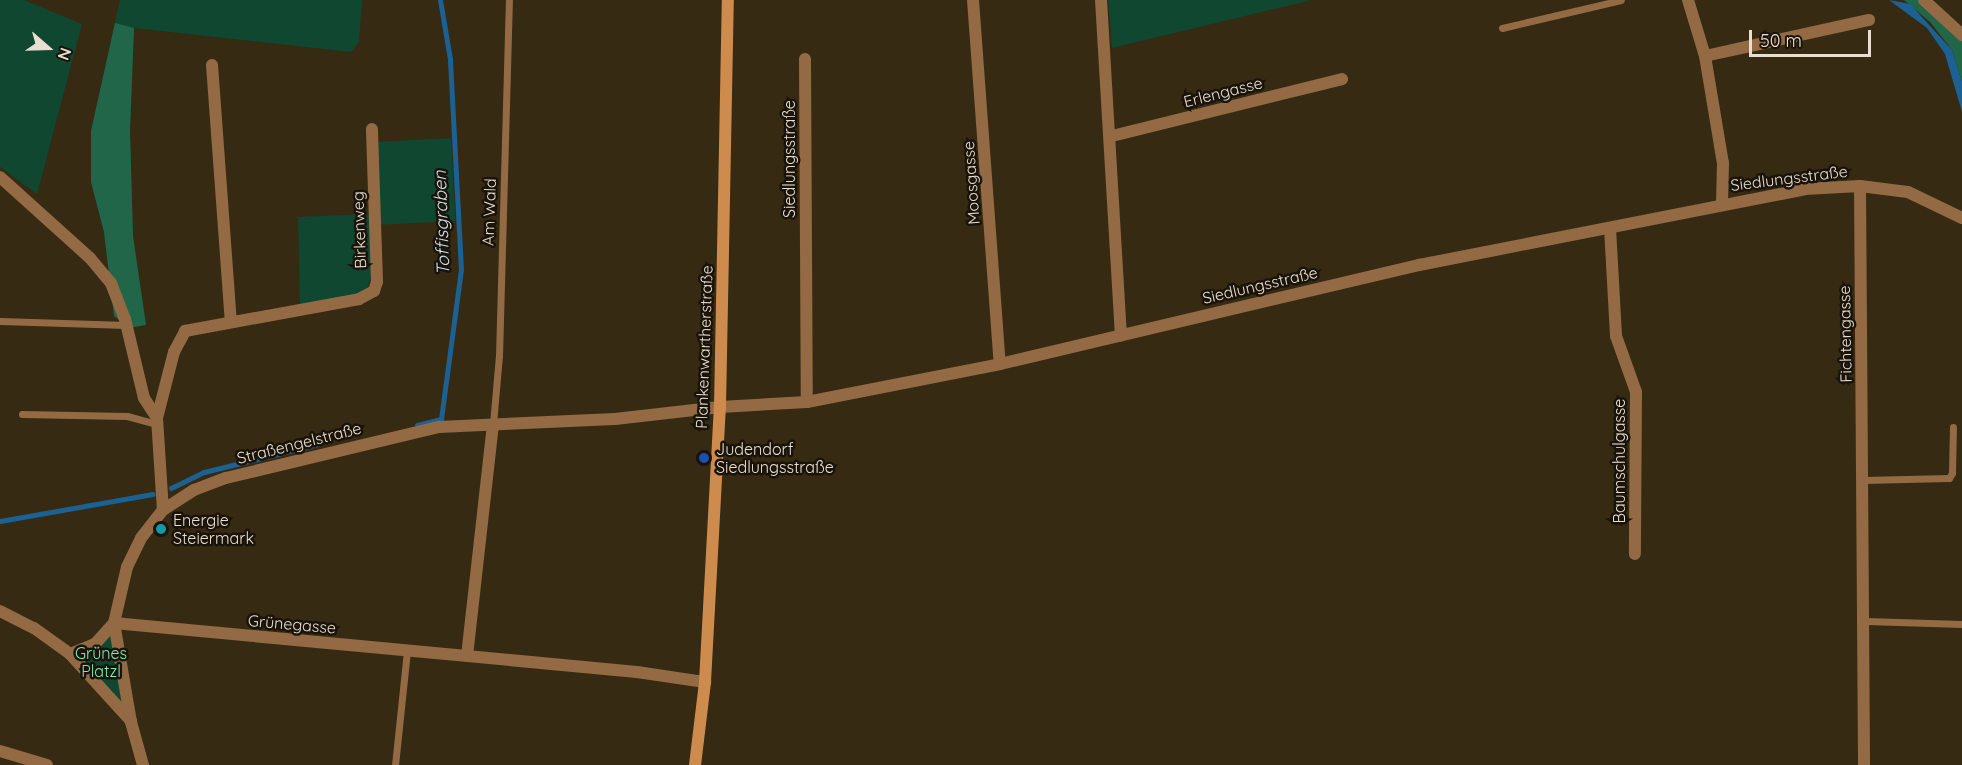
<!DOCTYPE html>
<meta charset="utf-8">
<style>
body{margin:0}
#map{position:relative;width:1962px;height:765px;overflow:hidden;background:#362a13;font-family:Quicksand,sans-serif}
div>[style]{position:absolute}
[style*='--x']{left:calc(var(--x)*1px);top:calc(var(--y)*1px);width:calc(var(--w)*1px);rotate:calc(var(--a)*1deg)}
.green>*{inset:0;background:#0f4730;transform-origin:0 0}
.forest>*{inset:0;background:#216648}
.water>*{inset:0;background:#1b6194}
.stream>*{height:5px;margin:-2.5px;padding:0 2.5px;transform-origin:2.5px;border-radius:2.5px;background:#1b6194}
.service>*{height:7px;margin:-3.5px;padding:0 3.5px;transform-origin:3.5px;border-radius:3.5px;background:#936a44}
.minor>*{height:12px;margin:-6px;padding:0 6px;transform-origin:6px;border-radius:6px;background:#936a44}
.secondary>*{height:12px;margin:-6px;padding:0 6px;transform-origin:6px;border-radius:6px;background:#cd8c4d}
.dots>*{width:16px;height:16px;translate:-50% -50%;box-sizing:border-box;border:3px solid #19130a;border-radius:50%}
span{translate:-50% -50%;white-space:nowrap;text-align:center;line-height:1.15;-webkit-text-stroke:5px #19130a;paint-order:stroke}
.street-label{font-size:16px;color:#e8dfd2}
.poi-label{font-size:16px;color:#e8dfd2}
.left{translate:0 -50%;text-align:left}
.park-label{font-size:16px;color:#77efb7}
.water-label{font-size:18px;color:#d1e2f1;font-style:italic}
.north{position:absolute;left:18px;top:18px;width:60px;height:60px;-webkit-text-stroke:4px #19130a;paint-order:stroke;rotate:110deg;font-size:16px;font-weight:700;line-height:24px;text-align:center;color:#e8dfd2}
.north::after{content:'';display:block;margin:auto;width:21px;height:27px;background:#e8dfd2;clip-path:polygon(50% 0,100% 100%,50% 72%,0 100%)}
.scale{position:absolute;left:1749px;top:30px;width:122px;height:27px;box-sizing:border-box;border:3px solid #e8dfd2;border-top:0;padding-left:8px;font-size:18px;line-height:21px;white-space:nowrap;color:#e8dfd2;-webkit-text-stroke:4px #19130a;paint-order:stroke}
</style>
<div id="map">
<div class="green">
<div style="clip-path:polygon(0 0,24px 0,82px 24px,37px 194px,0 167px)"></div>
<div style="clip-path:polygon(120px 0,362px 0,359px 42px,351px 52px,134px 28px,130px 131px,133px 236px,146px 325px,114px 316px,104px 232px,91px 182px,91px 131px)"></div>
<div style="clip-path:polygon(1108px 0,1312px 0,1112px 48px)"></div>
<div style="left:451px;top:138px;width:83px;height:75px;rotate:87deg"></div>
<div style="clip-path:polygon(370px 214px,373px 273px,367px 288px,358px 295px,300px 305px,298px 217px)"></div>
<div style="clip-path:polygon(114px 623px,131px 722px,70px 654px,84px 651px)"></div>
</div>
<div class="forest">
<div style="clip-path:polygon(1904px 0,1924px 0,1962px 35px,1962px 82px,1952px 50px,1930px 22px)"></div>
<div style="clip-path:polygon(115px 23px,134px 28px,130px 131px,133px 236px,146px 325px,129px 328px,114px 316px,104px 232px,91px 182px,91px 131px)"></div>
</div>
<div class="water">
<div style="clip-path:polygon(1889px 0,1910px 4px,1952px 50px,1962px 82px,1962px 112px,1945px 54px,1927px 28px)"></div>
</div>
<div class="stream">
<div style="--x:417;--y:425;--w:25;--a:-14"></div>
<div style="--x:441;--y:419;--w:150;--a:-82.4"></div>
<div style="--x:461;--y:270;--w:211;--a:-93"></div>
<div style="--x:450;--y:59;--w:60;--a:-99.6"></div>
<div style="--x:171;--y:488;--w:37;--a:-26"></div>
<div style="--x:204;--y:472;--w:117;--a:-13.8"></div>
<div style="--x:0;--y:521;--w:155;--a:-10"></div>
</div>
<div class="service">
<div style="--x:1502;--y:28;--w:122;--a:-13.2"></div>
<div style="--x:0;--y:321;--w:127;--a:1.8"></div>
<div style="--x:22;--y:414;--w:105;--a:1.1"></div>
<div style="--x:127;--y:416;--w:30;--a:15"></div>
<div style="--x:493;--y:424;--w:68;--a:-85"></div>
<div style="--x:499;--y:356;--w:356;--a:-88.4"></div>
<div style="--x:1863;--y:480;--w:86;--a:-1.3"></div>
<div style="--x:1949;--y:478;--w:6;--a:-59"></div>
<div style="--x:1952;--y:473;--w:46;--a:-88.8"></div>
<div style="--x:1866;--y:621;--w:96;--a:1.8"></div>
<div style="--x:395;--y:765;--w:115;--a:-84"></div>
</div>
<div class="minor">
<div style="--x:973;--y:0;--w:365;--a:85.8"></div>
<div style="--x:1101;--y:0;--w:336;--a:86.6"></div>
<div style="--x:1688;--y:0;--w:59;--a:73.1"></div>
<div style="--x:1705;--y:56;--w:109;--a:80.5"></div>
<div style="--x:1723;--y:163;--w:40;--a:91.4"></div>
<div style="--x:1924;--y:0;--w:52;--a:42.6"></div>
<div style="--x:1705;--y:56;--w:168;--a:-12.4"></div>
<div style="--x:805;--y:59;--w:343;--a:89.7"></div>
<div style="--x:212;--y:65;--w:257;--a:85.8"></div>
<div style="--x:1112;--y:136;--w:237;--a:-13.9"></div>
<div style="--x:0;--y:177;--w:121;--a:42"></div>
<div style="--x:90;--y:258;--w:33;--a:50"></div>
<div style="--x:111;--y:283;--w:39;--a:69"></div>
<div style="--x:125;--y:319;--w:81;--a:76.5"></div>
<div style="--x:144;--y:398;--w:24;--a:57"></div>
<div style="--x:157;--y:418;--w:92;--a:86.3"></div>
<div style="--x:1860;--y:186;--w:579;--a:89.6"></div>
<div style="--x:1610;--y:228;--w:108;--a:86.8"></div>
<div style="--x:1616;--y:336;--w:59;--a:70.3"></div>
<div style="--x:1636;--y:392;--w:162;--a:90.4"></div>
<div style="--x:157;--y:418;--w:68;--a:-75.6"></div>
<div style="--x:174;--y:352;--w:24;--a:-62"></div>
<div style="--x:185;--y:331;--w:177;--a:-10.4"></div>
<div style="--x:359;--y:299;--w:17;--a:-28"></div>
<div style="--x:374;--y:291;--w:9;--a:-72"></div>
<div style="--x:377;--y:282;--w:153;--a:-91.9"></div>
<div style="--x:0;--y:611;--w:38;--a:27"></div>
<div style="--x:34;--y:628;--w:44;--a:35.8"></div>
<div style="--x:70;--y:654;--w:91;--a:47.7"></div>
<div style="--x:70;--y:654;--w:27;--a:-22"></div>
<div style="--x:95;--y:644;--w:28;--a:-48"></div>
<div style="--x:114;--y:623;--w:525;--a:5.35"></div>
<div style="--x:637;--y:672;--w:69;--a:8.4"></div>
<div style="--x:467;--y:656;--w:233;--a:-83.6"></div>
<div style="--x:0;--y:751;--w:49;--a:16.6"></div>
<div style="--x:143;--y:765;--w:45;--a:-105.6"></div>
<div style="--x:131;--y:722;--w:100;--a:-99.7"></div>
<div style="--x:114;--y:623;--w:57;--a:-76.9"></div>
<div style="--x:127;--y:567;--w:32;--a:-64"></div>
<div style="--x:141;--y:538;--w:36;--a:-52"></div>
<div style="--x:163;--y:510;--w:37;--a:-33"></div>
<div style="--x:194;--y:490;--w:34;--a:-21"></div>
<div style="--x:226;--y:478;--w:219;--a:-13.5"></div>
<div style="--x:439;--y:427;--w:176;--a:-2.6"></div>
<div style="--x:615;--y:419;--w:106;--a:-6.5"></div>
<div style="--x:720;--y:407;--w:87;--a:-3.3"></div>
<div style="--x:807;--y:402;--w:197;--a:-11.1"></div>
<div style="--x:1000;--y:364;--w:431;--a:-13.3"></div>
<div style="--x:1419;--y:265;--w:393;--a:-11.1"></div>
<div style="--x:1805;--y:189;--w:55;--a:-3.1"></div>
<div style="--x:1860;--y:186;--w:48;--a:7.1"></div>
<div style="--x:1908;--y:192;--w:60;--a:25.7"></div>
</div>
<div class="secondary">
<div style="--x:695;--y:765;--w:84;--a:-83.1"></div>
<div style="--x:705;--y:682;--w:275;--a:-86.9"></div>
<div style="--x:720;--y:407;--w:407;--a:-88.9"></div>
</div>
<div class="dots">
<div style="left:704px;top:458px;background:#1a4fb4"></div>
<div style="left:161px;top:529px;background:#0f9aa8"></div>
</div>
<div class="street-label">
<span style="left:1223px;top:92px;rotate:-14deg">Erlengasse</span>
<span style="left:789px;top:159px;rotate:-90deg">Siedlungsstraße</span>
<span style="left:1789px;top:178px;rotate:-7deg">Siedlungsstraße</span>
<span style="left:971px;top:183px;rotate:-94deg">Moosgasse</span>
<span style="left:489px;top:212px;rotate:-88deg">Am Wald</span>
<span style="left:359px;top:230px;rotate:-92deg">Birkenweg</span>
<span style="left:1260px;top:285px;rotate:-13deg">Siedlungsstraße</span>
<span style="left:1845px;top:334px;rotate:-91deg">Fichtengasse</span>
<span style="left:704px;top:347px;rotate:-88deg">Plankenwartherstraße</span>
<span style="left:299px;top:443px;rotate:-14deg">Straßengelstraße</span>
<span style="left:1619px;top:461px;rotate:-90deg">Baumschulgasse</span>
<span style="left:292px;top:624px;rotate:5deg">Grünegasse</span>
</div>
<div class="poi-label">
<span class="left" style="left:716px;top:458px">Judendorf<br>Siedlungsstraße</span>
<span class="left" style="left:173px;top:529px">Energie<br>Steiermark</span>
</div>
<div class="park-label">
<span style="left:101px;top:662px">Grünes<br>Platzl</span>
</div>
<div class="water-label">
<span style="left:442px;top:223px;rotate:-92deg">Toffisgraben</span>
</div>
<div class="north">N</div>
<div class="scale">50 m</div>
</div>
